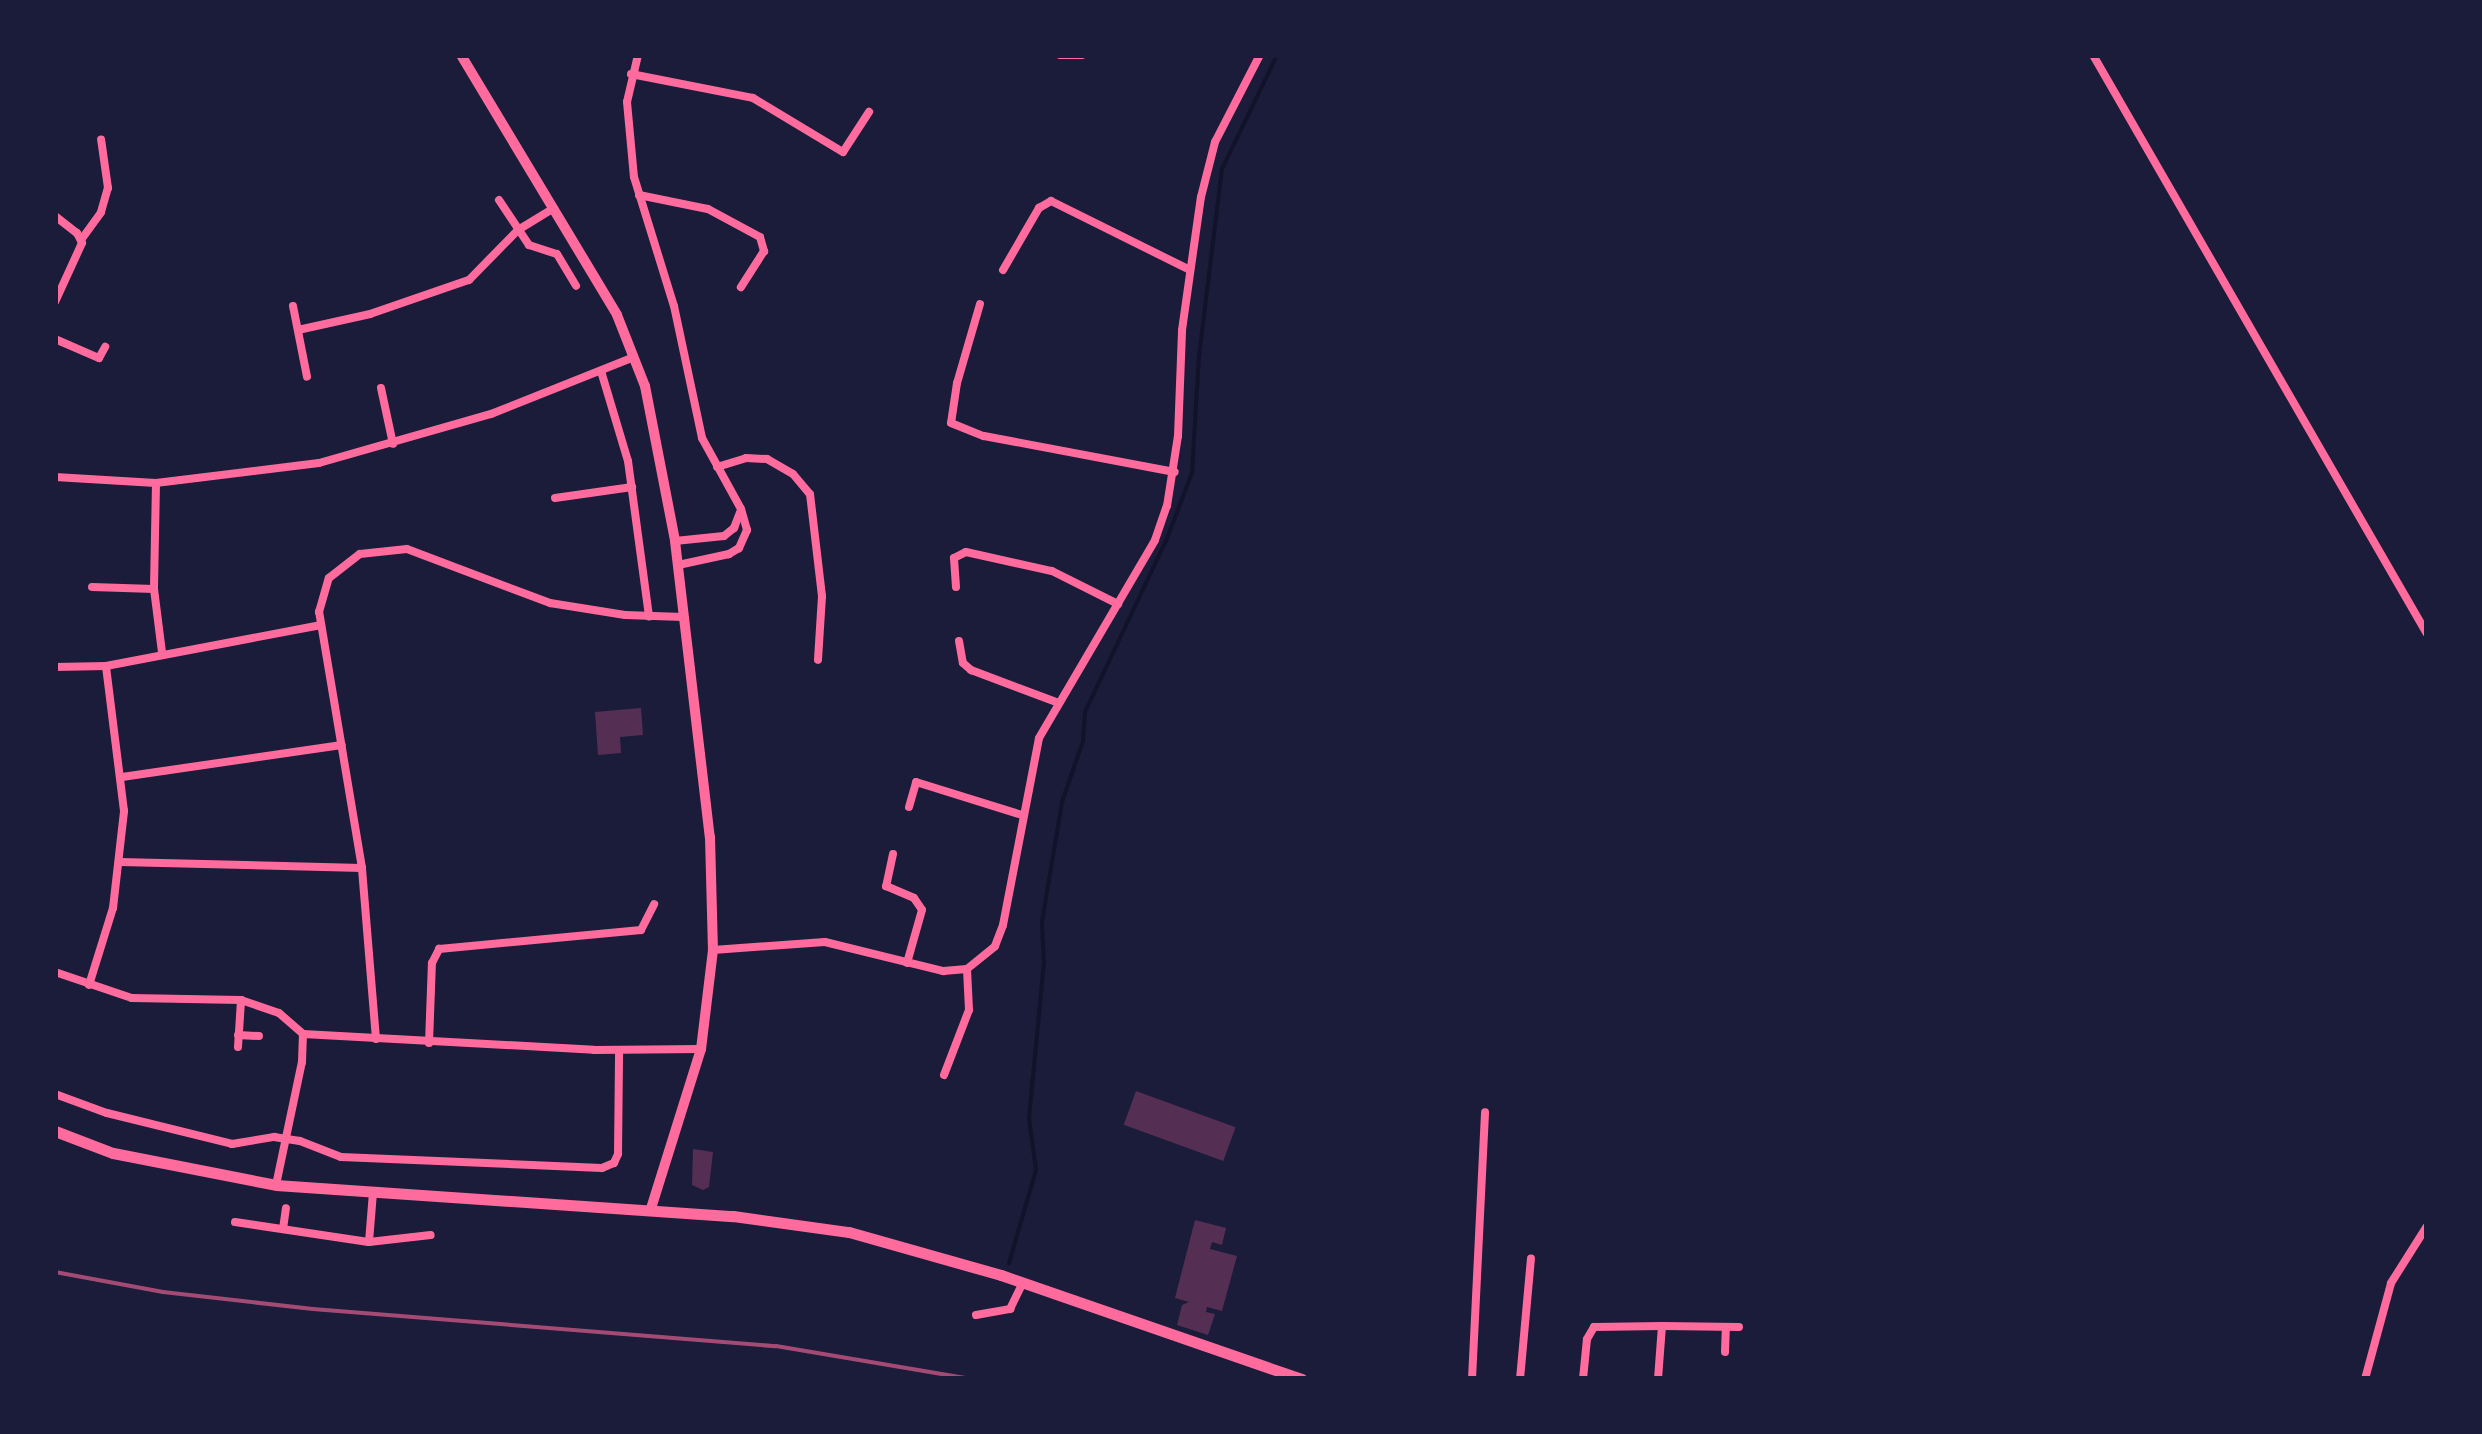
<!DOCTYPE html>
<style>
body{margin:0}
#map{position:relative;width:2482px;height:1434px;overflow:hidden;background:#1b1b3a;font-family:Montserrat,sans-serif}
div>[style]{position:absolute}
[style*='--x']{left:calc(var(--x)*1px);top:calc(var(--y)*1px);width:calc(var(--w)*1px);rotate:calc(var(--a)*1deg)}
.stream>*{height:4px;margin:-2px;padding:0 2px;transform-origin:2px;border-radius:2px;background:#12122b}
.building>*{inset:0;background:#542f53;transform-origin:0 0}
.minor>*{height:8px;margin:-4px;padding:0 4px;transform-origin:4px;border-radius:4px;background:#ff6b9d}
.secondary>*{height:10px;margin:-5px;padding:0 5px;transform-origin:5px;border-radius:5px;background:#ff6b9d}
.primary>*{height:11px;margin:-5.5px;padding:0 5.5px;transform-origin:5.5px;border-radius:5.5px;background:#ff6b9d}
.rail>*{height:4px;margin:-2px;padding:0 2px;transform-origin:2px;border-radius:2px;background:#a44b75}
span{translate:-50% -50%;white-space:nowrap;text-align:center;line-height:1.15;-webkit-text-stroke:10px #1b1b3a;paint-order:stroke}
.frame{position:absolute;inset:0;border:58px solid #1b1b3a;pointer-events:none}
</style>
<div id="map">
<div class="stream">
<div style="--x:1009;--y:1263;--w:97;--a:-73.8"></div>
<div style="--x:1036;--y:1170;--w:52;--a:-97.7"></div>
<div style="--x:1029;--y:1118;--w:156;--a:-84.5"></div>
<div style="--x:1044;--y:963;--w:41;--a:-92.8"></div>
<div style="--x:1042;--y:922;--w:122;--a:-80.5"></div>
<div style="--x:1062;--y:802;--w:65;--a:-71"></div>
<div style="--x:1083;--y:741;--w:29;--a:-86"></div>
<div style="--x:1085;--y:712;--w:189;--a:-64.7"></div>
<div style="--x:1166;--y:541;--w:73;--a:-69.1"></div>
<div style="--x:1192;--y:473;--w:117;--a:-86.6"></div>
<div style="--x:1199;--y:356;--w:188;--a:-83"></div>
<div style="--x:1222;--y:169;--w:127;--a:-64.2"></div>
</div>
<div class="building">
<div style="clip-path:polygon(641px 708px,643px 735px,620px 737px,621px 753px,598px 755px,595px 712px)"></div>
<div style="left:1136px;top:1091px;width:106px;height:36px;rotate:20deg"></div>
<div style="clip-path:polygon(693px 1149px,713px 1152px,709px 1187px,703px 1190px,692px 1185px)"></div>
<div style="clip-path:polygon(1195px 1220px,1226px 1228px,1222px 1245px,1212px 1242px,1210px 1249px,1237px 1256px,1222px 1311px,1207px 1307px,1206px 1312px,1215px 1314px,1208px 1335px,1177px 1325px,1182px 1305px,1189px 1302px,1175px 1298px)"></div>
</div>
<div class="minor">
<div style="--x:638;--y:55;--w:48;--a:103.2"></div>
<div style="--x:627;--y:102;--w:75;--a:84.7"></div>
<div style="--x:634;--y:177;--w:135;--a:72.8"></div>
<div style="--x:674;--y:306;--w:135;--a:78"></div>
<div style="--x:702;--y:438;--w:81;--a:61.2"></div>
<div style="--x:741;--y:509;--w:22;--a:74"></div>
<div style="--x:747;--y:530;--w:20;--a:114"></div>
<div style="--x:739;--y:548;--w:12;--a:149"></div>
<div style="--x:729;--y:554;--w:52;--a:167.8"></div>
<div style="--x:1060;--y:55;--w:22;--a:0"></div>
<div style="--x:2093;--y:55;--w:668;--a:60.02"></div>
<div style="--x:631;--y:74;--w:124;--a:11.1"></div>
<div style="--x:753;--y:98;--w:105;--a:31"></div>
<div style="--x:843;--y:152;--w:48;--a:-57"></div>
<div style="--x:639;--y:195;--w:70;--a:11.5"></div>
<div style="--x:708;--y:209;--w:59;--a:28.3"></div>
<div style="--x:760;--y:237;--w:15;--a:74"></div>
<div style="--x:764;--y:251;--w:43;--a:122.6"></div>
<div style="--x:499;--y:200;--w:54;--a:56.3"></div>
<div style="--x:529;--y:245;--w:29;--a:18"></div>
<div style="--x:557;--y:254;--w:37;--a:59"></div>
<div style="--x:55;--y:216;--w:28;--a:38"></div>
<div style="--x:77;--y:233;--w:11;--a:63"></div>
<div style="--x:82;--y:243;--w:65;--a:114.6"></div>
<div style="--x:81;--y:240;--w:34;--a:-54"></div>
<div style="--x:101;--y:212;--w:25;--a:-74"></div>
<div style="--x:108;--y:188;--w:49;--a:-98.1"></div>
<div style="--x:1003;--y:270;--w:72;--a:-59.9"></div>
<div style="--x:1039;--y:208;--w:14;--a:-30"></div>
<div style="--x:1051;--y:201;--w:155;--a:26.4"></div>
<div style="--x:980;--y:304;--w:82;--a:106.2"></div>
<div style="--x:957;--y:383;--w:40;--a:98.5"></div>
<div style="--x:951;--y:423;--w:35;--a:22"></div>
<div style="--x:984;--y:436;--w:194;--a:10.7"></div>
<div style="--x:293;--y:306;--w:72;--a:78.8"></div>
<div style="--x:298;--y:330;--w:74;--a:-12.5"></div>
<div style="--x:370;--y:314;--w:105;--a:-19"></div>
<div style="--x:469;--y:280;--w:70;--a:-45.6"></div>
<div style="--x:518;--y:230;--w:42;--a:-31.4"></div>
<div style="--x:55;--y:339;--w:48;--a:23.4"></div>
<div style="--x:99;--y:358;--w:13;--a:-61"></div>
<div style="--x:601;--y:371;--w:94;--a:73.3"></div>
<div style="--x:628;--y:461;--w:157;--a:82.3"></div>
<div style="--x:381;--y:388;--w:57;--a:77.9"></div>
<div style="--x:717;--y:467;--w:30;--a:-17"></div>
<div style="--x:746;--y:458;--w:21;--a:3"></div>
<div style="--x:767;--y:459;--w:30;--a:30"></div>
<div style="--x:793;--y:474;--w:26;--a:50"></div>
<div style="--x:810;--y:494;--w:103;--a:83.3"></div>
<div style="--x:822;--y:596;--w:64;--a:93.6"></div>
<div style="--x:55;--y:477;--w:101;--a:3.4"></div>
<div style="--x:156;--y:483;--w:164;--a:-7"></div>
<div style="--x:319;--y:463;--w:179;--a:-15.9"></div>
<div style="--x:491;--y:414;--w:154;--a:-21.7"></div>
<div style="--x:156;--y:483;--w:106;--a:91.1"></div>
<div style="--x:154;--y:589;--w:64;--a:82.8"></div>
<div style="--x:555;--y:498;--w:78;--a:-8.1"></div>
<div style="--x:675;--y:541;--w:49;--a:-5.8"></div>
<div style="--x:724;--y:536;--w:13;--a:-39"></div>
<div style="--x:734;--y:528;--w:17;--a:-69"></div>
<div style="--x:92;--y:587;--w:62;--a:1.8"></div>
<div style="--x:956;--y:587;--w:29;--a:-94"></div>
<div style="--x:954;--y:558;--w:13;--a:-27"></div>
<div style="--x:966;--y:552;--w:88;--a:12.5"></div>
<div style="--x:1052;--y:571;--w:74;--a:26.6"></div>
<div style="--x:959;--y:641;--w:22;--a:80"></div>
<div style="--x:963;--y:663;--w:11;--a:41"></div>
<div style="--x:971;--y:670;--w:91;--a:20.6"></div>
<div style="--x:55;--y:667;--w:51;--a:-1.1"></div>
<div style="--x:106;--y:666;--w:219;--a:-10.8"></div>
<div style="--x:122;--y:777;--w:222;--a:-8.3"></div>
<div style="--x:909;--y:807;--w:26;--a:-74"></div>
<div style="--x:916;--y:782;--w:111;--a:17.3"></div>
<div style="--x:893;--y:854;--w:33;--a:102"></div>
<div style="--x:886;--y:886;--w:30;--a:23"></div>
<div style="--x:914;--y:898;--w:14;--a:56"></div>
<div style="--x:922;--y:910;--w:55;--a:105.8"></div>
<div style="--x:120;--y:862;--w:242;--a:1.4"></div>
<div style="--x:713;--y:950;--w:112;--a:-4.1"></div>
<div style="--x:825;--y:942;--w:122;--a:13.8"></div>
<div style="--x:943;--y:971;--w:24;--a:-5"></div>
<div style="--x:967;--y:969;--w:36;--a:-39"></div>
<div style="--x:995;--y:946;--w:22;--a:-69"></div>
<div style="--x:1003;--y:925;--w:190;--a:-79.1"></div>
<div style="--x:1039;--y:738;--w:229;--a:-59.6"></div>
<div style="--x:1155;--y:540;--w:36;--a:-71"></div>
<div style="--x:1167;--y:506;--w:71;--a:-81.1"></div>
<div style="--x:1178;--y:436;--w:106;--a:-87.8"></div>
<div style="--x:1182;--y:330;--w:134;--a:-81.9"></div>
<div style="--x:1201;--y:197;--w:57;--a:-75.7"></div>
<div style="--x:1215;--y:142;--w:98;--a:-62.7"></div>
<div style="--x:55;--y:972;--w:81;--a:18.7"></div>
<div style="--x:132;--y:998;--w:109;--a:1.1"></div>
<div style="--x:241;--y:1000;--w:40;--a:18.9"></div>
<div style="--x:279;--y:1013;--w:32;--a:41"></div>
<div style="--x:303;--y:1034;--w:291;--a:3.1"></div>
<div style="--x:594;--y:1050;--w:107;--a:-0.5"></div>
<div style="--x:89;--y:985;--w:81;--a:-72.7"></div>
<div style="--x:113;--y:908;--w:98;--a:-83.5"></div>
<div style="--x:124;--y:811;--w:146;--a:-97.1"></div>
<div style="--x:238;--y:1035;--w:21;--a:3"></div>
<div style="--x:376;--y:1039;--w:172;--a:-94.7"></div>
<div style="--x:362;--y:868;--w:260;--a:-99.5"></div>
<div style="--x:319;--y:612;--w:35;--a:-74"></div>
<div style="--x:329;--y:578;--w:39;--a:-38"></div>
<div style="--x:360;--y:554;--w:47;--a:-6.1"></div>
<div style="--x:407;--y:549;--w:153;--a:20.7"></div>
<div style="--x:550;--y:603;--w:76;--a:9.1"></div>
<div style="--x:625;--y:615;--w:58;--a:2"></div>
<div style="--x:429;--y:1043;--w:80;--a:-87.9"></div>
<div style="--x:432;--y:963;--w:16;--a:-63"></div>
<div style="--x:439;--y:949;--w:203;--a:-5.4"></div>
<div style="--x:641;--y:930;--w:29;--a:-63"></div>
<div style="--x:238;--y:1047;--w:47;--a:-86.3"></div>
<div style="--x:944;--y:1075;--w:70;--a:-69"></div>
<div style="--x:969;--y:1010;--w:41;--a:-92.8"></div>
<div style="--x:55;--y:1094;--w:55;--a:20.1"></div>
<div style="--x:107;--y:1113;--w:129;--a:13.9"></div>
<div style="--x:232;--y:1144;--w:43;--a:-9.5"></div>
<div style="--x:274;--y:1137;--w:26;--a:9"></div>
<div style="--x:300;--y:1141;--w:44;--a:21.3"></div>
<div style="--x:341;--y:1157;--w:261;--a:2.4"></div>
<div style="--x:602;--y:1168;--w:13;--a:-23"></div>
<div style="--x:614;--y:1163;--w:10;--a:-66"></div>
<div style="--x:618;--y:1154;--w:104;--a:-89.4"></div>
<div style="--x:276;--y:1185;--w:126;--a:-78.1"></div>
<div style="--x:302;--y:1062;--w:28;--a:-88"></div>
<div style="--x:235;--y:1222;--w:135;--a:8.5"></div>
<div style="--x:369;--y:1242;--w:62;--a:-6.4"></div>
<div style="--x:283;--y:1229;--w:21;--a:-82"></div>
<div style="--x:369;--y:1242;--w:50;--a:-85.4"></div>
<div style="--x:976;--y:1315;--w:35;--a:-10"></div>
<div style="--x:1010;--y:1309;--w:30;--a:-64"></div>
<div style="--x:1725;--y:1352;--w:25;--a:-88"></div>
<div style="--x:1472;--y:1379;--w:267;--a:-87.2"></div>
<div style="--x:1520;--y:1379;--w:121;--a:-84.8"></div>
<div style="--x:1583;--y:1379;--w:40;--a:-84.3"></div>
<div style="--x:1587;--y:1339;--w:14;--a:-60"></div>
<div style="--x:1594;--y:1327;--w:68;--a:-0.8"></div>
<div style="--x:1658;--y:1379;--w:53;--a:-85.7"></div>
<div style="--x:1662;--y:1326;--w:77;--a:0.7"></div>
<div style="--x:2365;--y:1379;--w:99;--a:-74.8"></div>
<div style="--x:2391;--y:1283;--w:67;--a:-57.7"></div>
</div>
<div class="secondary">
<div style="--x:461;--y:55;--w:303;--a:59"></div>
<div style="--x:617;--y:315;--w:76;--a:68.5"></div>
<div style="--x:645;--y:386;--w:158;--a:79"></div>
<div style="--x:675;--y:541;--w:298;--a:83.3"></div>
<div style="--x:710;--y:837;--w:113;--a:88.5"></div>
<div style="--x:713;--y:950;--w:100;--a:96.9"></div>
<div style="--x:701;--y:1049;--w:168;--a:107.4"></div>
</div>
<div class="primary">
<div style="--x:55;--y:1131;--w:62;--a:20.8"></div>
<div style="--x:113;--y:1153;--w:166;--a:11.1"></div>
<div style="--x:276;--y:1185;--w:458;--a:3.9"></div>
<div style="--x:733;--y:1216;--w:117;--a:7.9"></div>
<div style="--x:849;--y:1232;--w:158;--a:15.8"></div>
<div style="--x:1001;--y:1275;--w:318;--a:19.1"></div>
</div>
<div class="rail">
<div style="--x:55;--y:1272;--w:110;--a:10.5"></div>
<div style="--x:163;--y:1292;--w:151;--a:6.5"></div>
<div style="--x:313;--y:1309;--w:464;--a:4.6"></div>
<div style="--x:776;--y:1346;--w:198;--a:9.6"></div>
</div>
<div class="frame"></div>
</div>
